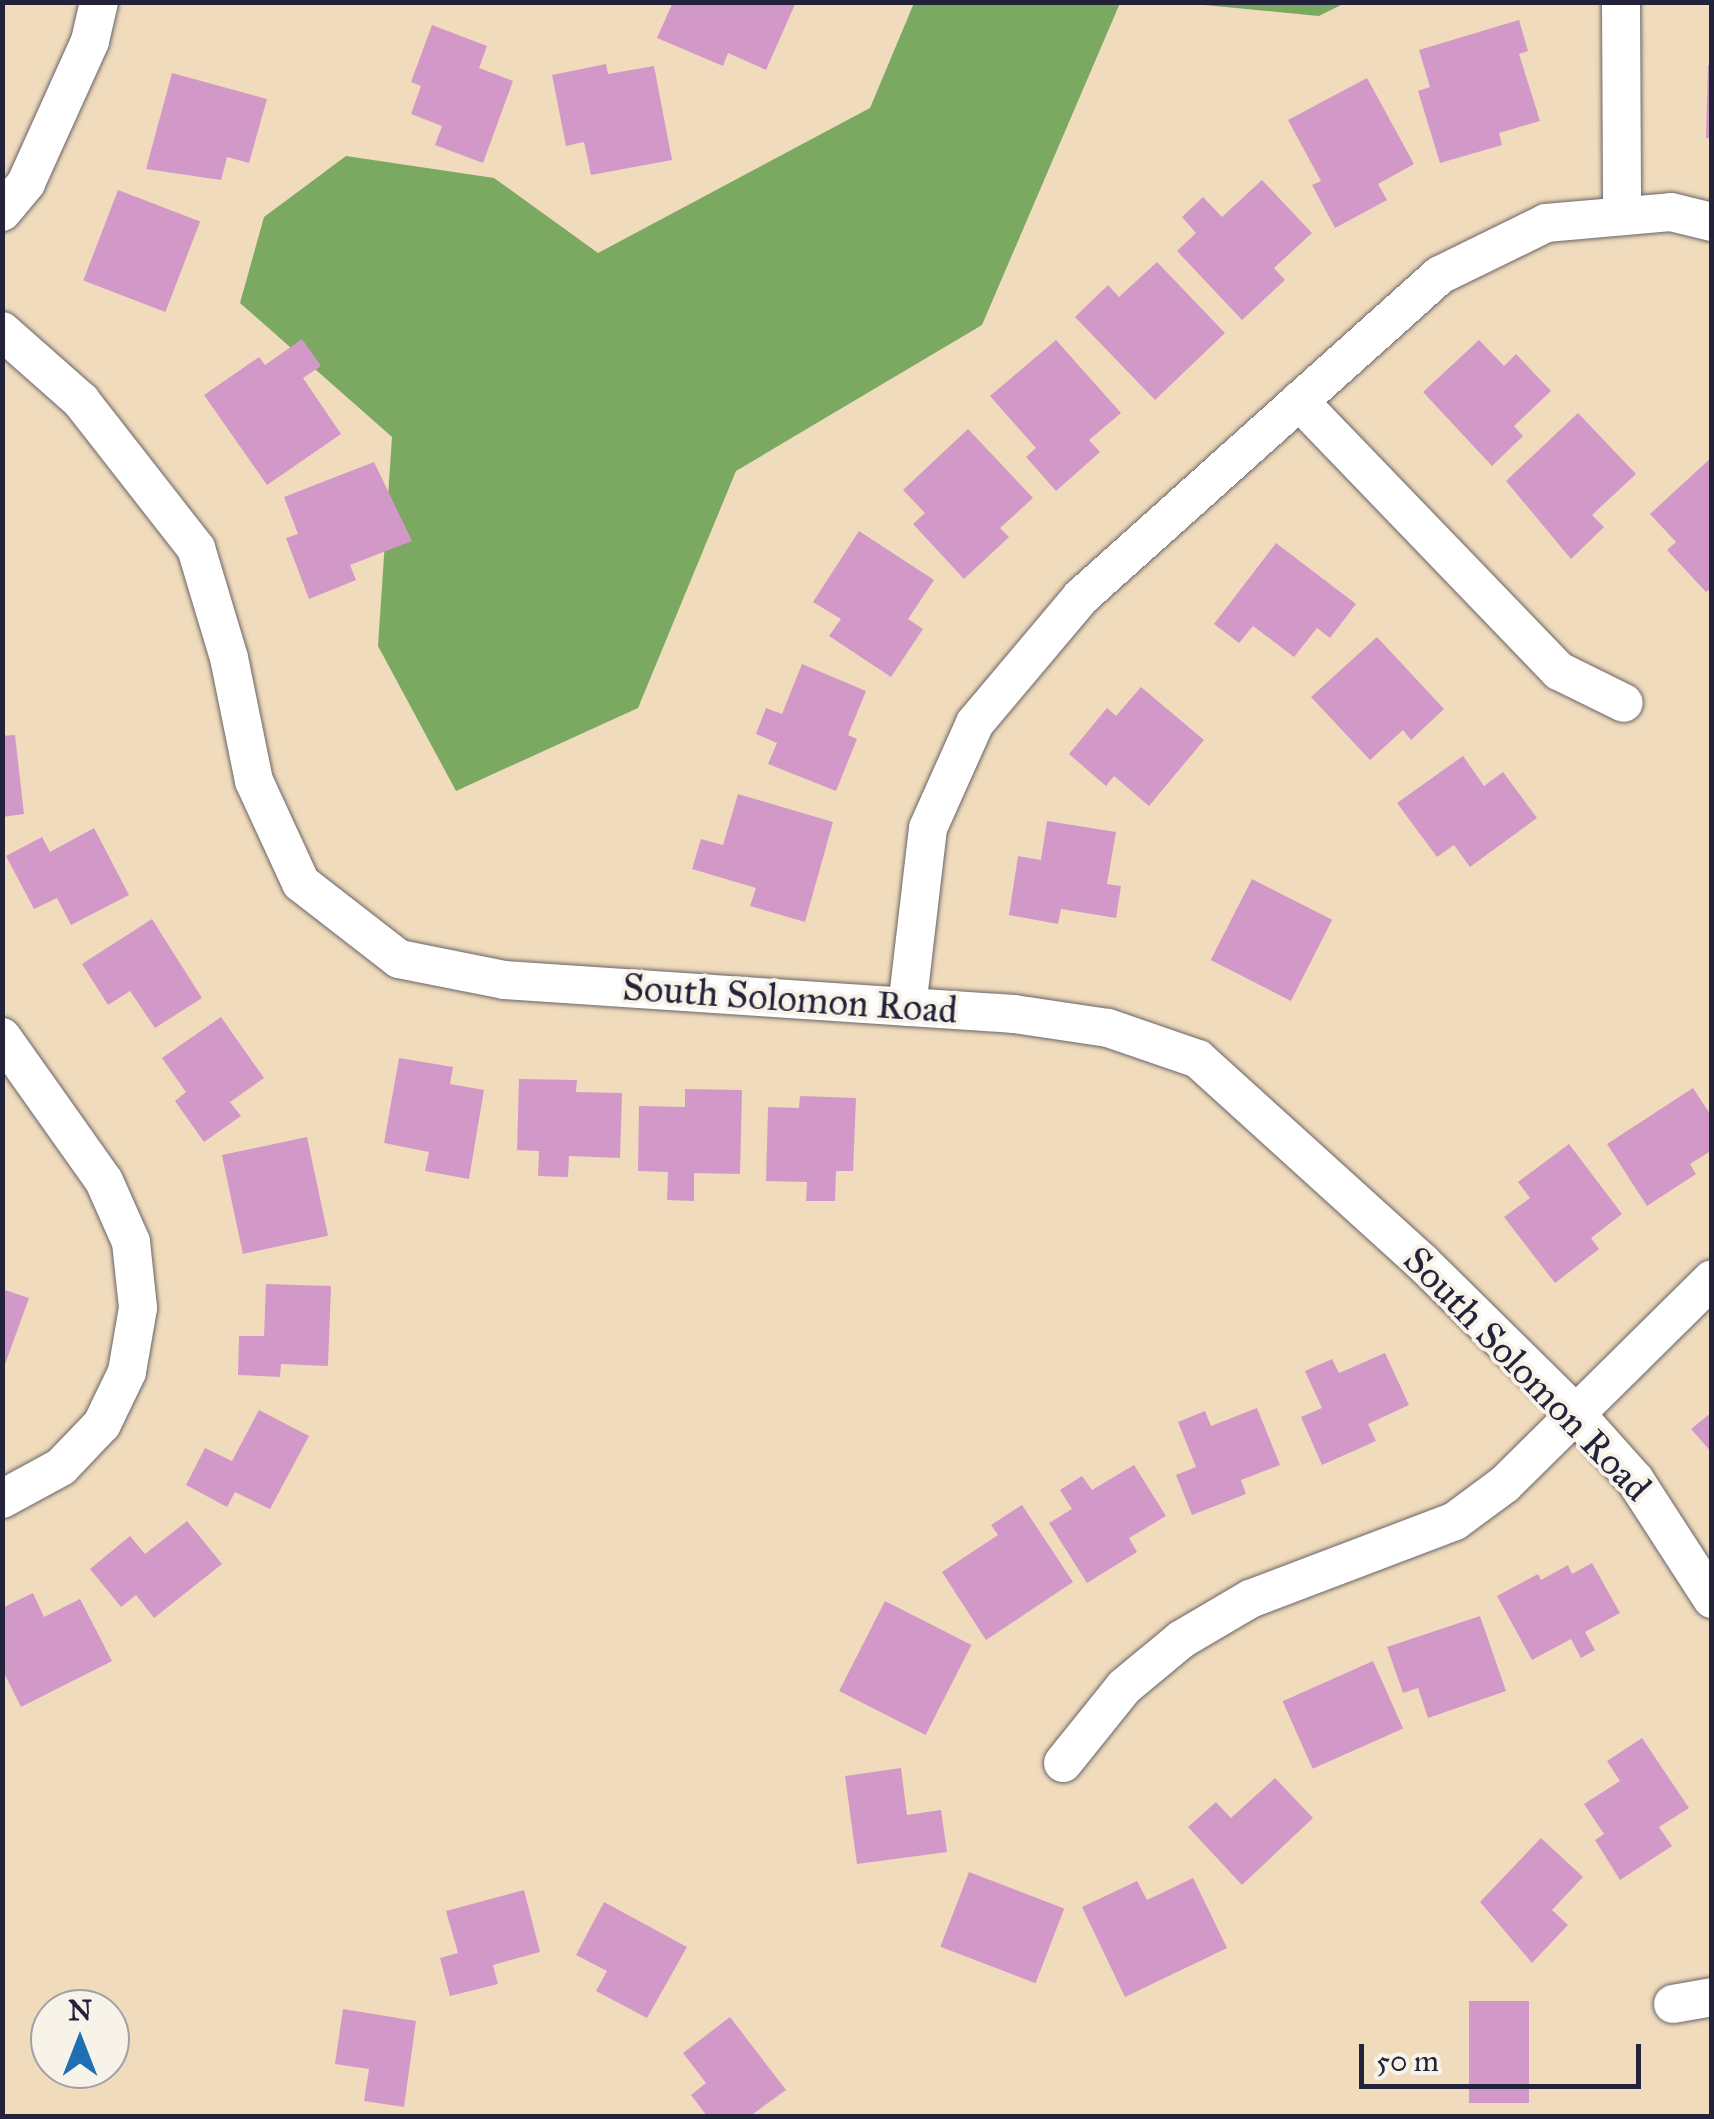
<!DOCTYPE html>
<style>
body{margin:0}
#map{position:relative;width:1714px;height:2119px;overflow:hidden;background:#f0dcbc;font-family:"IM FELL Great Primer",serif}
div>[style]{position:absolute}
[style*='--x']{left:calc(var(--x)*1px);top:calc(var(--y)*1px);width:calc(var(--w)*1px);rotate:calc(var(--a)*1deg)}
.forest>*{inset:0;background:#7ba962}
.building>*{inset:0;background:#d299c8;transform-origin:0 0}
.roads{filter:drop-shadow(0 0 2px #6a6368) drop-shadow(0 0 2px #6a6368)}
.minor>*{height:38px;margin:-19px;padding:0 19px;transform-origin:19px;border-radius:19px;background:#fff}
span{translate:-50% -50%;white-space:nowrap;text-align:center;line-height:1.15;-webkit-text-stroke:8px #f7f3e8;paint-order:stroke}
.street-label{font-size:38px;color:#22223b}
.frame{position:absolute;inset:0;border:5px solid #22223b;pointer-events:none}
.north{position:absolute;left:30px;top:1989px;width:100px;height:100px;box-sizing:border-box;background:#f7f3e8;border:2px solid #a29fa3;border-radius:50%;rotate:0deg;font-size:28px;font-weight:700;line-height:40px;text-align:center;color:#22223b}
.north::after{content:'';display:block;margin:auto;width:35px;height:45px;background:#1f6fb2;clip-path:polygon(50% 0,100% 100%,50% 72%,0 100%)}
.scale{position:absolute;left:1359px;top:2044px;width:282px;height:45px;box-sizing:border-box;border:5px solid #22223b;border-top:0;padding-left:12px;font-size:30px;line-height:35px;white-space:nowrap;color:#22223b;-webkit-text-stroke:8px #f7f3e8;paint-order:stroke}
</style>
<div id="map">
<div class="forest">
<div style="clip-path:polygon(914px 3px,1120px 3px,982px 325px,736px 471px,638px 708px,456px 791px,378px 646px,392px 437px,240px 303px,264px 217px,346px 156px,494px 178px,598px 253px,870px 108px)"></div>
<div style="clip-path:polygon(1184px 3px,1345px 3px,1319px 16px)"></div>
</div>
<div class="building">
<div style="clip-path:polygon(673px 2px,796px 2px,766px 70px,728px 53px,723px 66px,657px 38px)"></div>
<div style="clip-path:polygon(1519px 20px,1528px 51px,1519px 54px,1540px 121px,1499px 133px,1502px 145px,1440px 163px,1418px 91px,1430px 87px,1419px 50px)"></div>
<div style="clip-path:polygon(432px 25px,487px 46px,479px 68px,513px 81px,483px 163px,435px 145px,442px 126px,411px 114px,421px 86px,411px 82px)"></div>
<div style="clip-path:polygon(606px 64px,608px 74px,654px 66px,672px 160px,591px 175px,584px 142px,566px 146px,552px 75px)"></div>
<div style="clip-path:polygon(1708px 65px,1712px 65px,1712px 138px,1706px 138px)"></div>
<div style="clip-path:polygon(172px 73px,267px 99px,249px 163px,227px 157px,221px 180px,146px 169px)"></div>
<div style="clip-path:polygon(1367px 78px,1414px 164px,1378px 184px,1387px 200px,1335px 228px,1312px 185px,1321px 181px,1288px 120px)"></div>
<div style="clip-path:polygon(1262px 180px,1312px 233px,1274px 268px,1285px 280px,1242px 320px,1177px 251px,1196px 233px,1182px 217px,1203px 197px,1222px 217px)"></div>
<div style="left:118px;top:190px;width:88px;height:97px;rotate:21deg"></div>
<div style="clip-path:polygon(1157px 262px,1225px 333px,1155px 400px,1075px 317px,1108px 285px,1119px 297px)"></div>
<div style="clip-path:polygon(302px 339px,321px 366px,303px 378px,341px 434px,267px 485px,204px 395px,259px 357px,265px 365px)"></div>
<div style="clip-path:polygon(1056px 340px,1121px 413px,1089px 440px,1100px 452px,1056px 491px,1026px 457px,1036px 448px,990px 396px)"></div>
<div style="clip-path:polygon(1479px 340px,1504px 366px,1516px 354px,1551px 391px,1514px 426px,1523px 436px,1492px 466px,1423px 392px)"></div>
<div style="clip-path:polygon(1578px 413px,1636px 474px,1592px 515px,1604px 527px,1571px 559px,1506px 481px)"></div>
<div style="clip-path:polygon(968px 429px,1033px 498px,1000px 528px,1009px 537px,964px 579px,913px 524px,925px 513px,903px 490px)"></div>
<div style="clip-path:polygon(1712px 457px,1712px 588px,1706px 592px,1667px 550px,1676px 542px,1650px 514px)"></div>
<div style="clip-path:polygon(374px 462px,412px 541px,350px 565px,356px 580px,309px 599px,286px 538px,298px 534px,284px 497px)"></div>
<div style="clip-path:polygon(859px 531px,934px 580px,908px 619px,923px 629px,891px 677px,829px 636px,841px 619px,813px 602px)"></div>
<div style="clip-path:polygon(1276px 543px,1356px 604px,1330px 638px,1317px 628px,1294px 657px,1253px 626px,1239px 643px,1214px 624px)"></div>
<div style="clip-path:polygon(1377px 637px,1444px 709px,1411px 740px,1403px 730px,1370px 760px,1311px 697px)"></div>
<div style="clip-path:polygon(802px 664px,866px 691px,848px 735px,857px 739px,836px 791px,768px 764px,777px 743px,756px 734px,766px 708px,782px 714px)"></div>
<div style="clip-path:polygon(1141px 687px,1204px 740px,1149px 806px,1114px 776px,1106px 786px,1069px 754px,1107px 708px,1116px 716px)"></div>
<div style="clip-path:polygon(15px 735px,24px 814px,2px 817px,2px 736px)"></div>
<div style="clip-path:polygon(1463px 756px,1484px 786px,1503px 772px,1537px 818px,1470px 867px,1454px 845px,1437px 857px,1397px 803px)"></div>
<div style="clip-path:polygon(738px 794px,833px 822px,805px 922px,750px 906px,756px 888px,692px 869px,701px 839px,723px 845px)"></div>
<div style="clip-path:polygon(1047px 821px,1116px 832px,1107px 884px,1121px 886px,1116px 918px,1061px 909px,1058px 924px,1009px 915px,1018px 856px,1041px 860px)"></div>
<div style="clip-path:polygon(94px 828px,129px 895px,71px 925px,57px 898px,34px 909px,6px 856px,42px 837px,50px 852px)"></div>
<div style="left:1252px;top:879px;width:90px;height:91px;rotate:27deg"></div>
<div style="clip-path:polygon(152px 919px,202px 998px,155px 1028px,130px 991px,108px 1005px,82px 964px)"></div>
<div style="clip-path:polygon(221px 1017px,264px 1078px,230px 1102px,241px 1116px,204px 1142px,175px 1101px,186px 1092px,162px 1058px)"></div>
<div style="clip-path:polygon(399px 1058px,453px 1067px,450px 1084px,484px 1090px,469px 1179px,425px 1171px,429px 1152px,384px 1143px)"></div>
<div style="clip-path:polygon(519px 1079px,577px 1080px,576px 1092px,622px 1093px,620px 1158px,569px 1156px,568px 1177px,538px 1176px,539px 1151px,517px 1150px)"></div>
<div style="clip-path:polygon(1693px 1088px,1712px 1117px,1712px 1150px,1690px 1164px,1696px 1174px,1647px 1206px,1607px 1144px)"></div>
<div style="clip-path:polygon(685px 1089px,742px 1090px,740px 1174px,694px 1173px,694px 1201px,667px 1200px,668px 1172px,638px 1171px,639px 1106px,685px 1107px)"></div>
<div style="clip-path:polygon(800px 1096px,856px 1098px,853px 1171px,836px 1171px,835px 1201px,806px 1201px,807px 1182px,766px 1181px,768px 1107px,799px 1108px)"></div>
<div style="left:307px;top:1137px;width:101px;height:87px;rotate:78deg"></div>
<div style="clip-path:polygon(1569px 1144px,1622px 1214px,1591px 1238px,1599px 1249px,1555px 1283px,1504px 1217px,1530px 1198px,1518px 1182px)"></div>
<div style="clip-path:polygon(266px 1284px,331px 1286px,328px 1366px,281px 1364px,280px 1377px,238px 1375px,239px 1336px,264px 1336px)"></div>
<div style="clip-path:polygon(2px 1289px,29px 1298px,3px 1370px,2px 1370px)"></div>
<div style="clip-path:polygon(1385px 1353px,1409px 1405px,1368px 1424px,1376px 1441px,1322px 1465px,1301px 1417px,1322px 1408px,1305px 1371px,1332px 1359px,1339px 1373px)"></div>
<div style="clip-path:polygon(1257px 1408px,1280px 1465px,1241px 1480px,1246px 1494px,1192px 1515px,1176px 1475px,1196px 1467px,1178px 1422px,1205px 1411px,1211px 1426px)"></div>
<div style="clip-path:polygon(259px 1410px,309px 1436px,270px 1509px,235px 1492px,227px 1507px,186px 1485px,205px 1448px,232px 1461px)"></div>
<div style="clip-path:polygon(1712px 1412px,1712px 1453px,1691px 1429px)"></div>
<div style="clip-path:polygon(1134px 1465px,1166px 1516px,1129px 1538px,1137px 1552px,1087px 1583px,1049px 1523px,1072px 1509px,1060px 1490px,1082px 1476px,1092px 1490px)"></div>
<div style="clip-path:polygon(1022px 1505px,1073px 1582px,986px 1640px,942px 1572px,998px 1535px,991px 1525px)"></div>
<div style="clip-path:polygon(187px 1521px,222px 1564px,154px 1618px,136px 1595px,121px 1607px,90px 1569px,130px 1536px,145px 1554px)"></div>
<div style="clip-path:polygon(1592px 1563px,1620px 1613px,1585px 1632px,1595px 1650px,1581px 1658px,1571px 1639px,1532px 1660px,1497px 1596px,1538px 1574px,1541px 1580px,1568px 1565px,1572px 1574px)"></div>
<div style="clip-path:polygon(33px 1593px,44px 1617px,80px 1599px,112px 1661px,21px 1707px,2px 1669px,2px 1608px)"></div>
<div style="left:885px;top:1601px;width:97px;height:101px;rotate:27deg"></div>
<div style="clip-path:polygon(1480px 1616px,1506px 1691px,1428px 1718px,1418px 1688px,1403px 1693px,1387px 1647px)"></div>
<div style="left:1373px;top:1661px;width:74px;height:99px;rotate:66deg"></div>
<div style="clip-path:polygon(1642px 1738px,1689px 1808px,1659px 1827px,1672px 1846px,1620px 1880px,1595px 1840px,1604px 1834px,1584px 1804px,1620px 1781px,1607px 1761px)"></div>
<div style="clip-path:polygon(901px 1768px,907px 1815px,941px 1810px,947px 1852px,857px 1864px,845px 1776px)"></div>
<div style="clip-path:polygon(1275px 1778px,1313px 1818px,1242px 1885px,1188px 1827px,1216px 1802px,1231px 1818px)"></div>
<div style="clip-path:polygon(1541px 1838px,1583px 1877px,1552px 1910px,1568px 1925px,1532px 1963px,1480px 1902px)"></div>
<div style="left:969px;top:1872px;width:102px;height:80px;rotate:21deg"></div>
<div style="clip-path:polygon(1193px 1878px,1227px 1948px,1125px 1997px,1082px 1907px,1137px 1881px,1147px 1900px)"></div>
<div style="clip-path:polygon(524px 1890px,540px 1952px,493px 1965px,498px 1984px,450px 1996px,440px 1958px,458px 1953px,446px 1911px)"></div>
<div style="clip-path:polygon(604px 1902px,687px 1947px,647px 2018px,596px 1991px,607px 1971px,576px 1955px)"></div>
<div style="left:1469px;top:2001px;width:60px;height:102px"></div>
<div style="clip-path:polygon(343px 2009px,416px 2021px,404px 2107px,364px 2101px,369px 2069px,335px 2064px)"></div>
<div style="clip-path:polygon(730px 2017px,786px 2090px,750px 2116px,707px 2116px,691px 2095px,706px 2083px,683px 2053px)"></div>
</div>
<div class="roads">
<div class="minor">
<div style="--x:1621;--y:2;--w:212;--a:89.7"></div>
<div style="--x:2;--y:212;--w:38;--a:-50"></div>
<div style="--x:26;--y:183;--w:156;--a:-65.7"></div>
<div style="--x:90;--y:41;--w:40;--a:-77"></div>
<div style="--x:2;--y:331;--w:106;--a:41.5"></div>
<div style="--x:81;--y:401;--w:187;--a:52"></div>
<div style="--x:196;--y:548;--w:115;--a:73.3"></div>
<div style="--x:229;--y:658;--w:126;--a:78.5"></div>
<div style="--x:254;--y:781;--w:112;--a:65.3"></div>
<div style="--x:301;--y:883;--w:124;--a:37.8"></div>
<div style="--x:399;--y:959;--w:107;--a:11.3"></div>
<div style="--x:504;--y:980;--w:511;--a:3.81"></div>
<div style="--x:1014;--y:1014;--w:95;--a:8.5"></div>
<div style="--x:1108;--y:1028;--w:95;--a:19"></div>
<div style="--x:1198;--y:1059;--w:302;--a:42.2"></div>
<div style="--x:1422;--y:1262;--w:216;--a:44.6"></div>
<div style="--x:1576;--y:1414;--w:89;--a:48.2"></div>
<div style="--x:1635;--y:1480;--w:142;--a:57.1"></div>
<div style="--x:1299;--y:401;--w:375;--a:46.1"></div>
<div style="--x:1559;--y:671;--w:72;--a:26.2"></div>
<div style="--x:907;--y:1007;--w:180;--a:-83.3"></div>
<div style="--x:928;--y:828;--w:115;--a:-65.9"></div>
<div style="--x:975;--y:723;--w:165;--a:-49.9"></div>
<div style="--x:1081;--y:597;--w:482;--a:-41.9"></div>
<div style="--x:1440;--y:275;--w:118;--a:-26.1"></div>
<div style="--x:1546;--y:223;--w:125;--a:-5"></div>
<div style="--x:1671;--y:212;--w:42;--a:13.7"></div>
<div style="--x:2;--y:1037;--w:176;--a:54.7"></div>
<div style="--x:104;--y:1181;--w:67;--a:66.1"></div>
<div style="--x:131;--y:1242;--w:66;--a:83.9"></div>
<div style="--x:138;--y:1308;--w:65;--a:99.8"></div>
<div style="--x:127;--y:1372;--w:58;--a:115.7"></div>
<div style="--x:102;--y:1424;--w:59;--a:133.6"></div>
<div style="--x:61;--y:1467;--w:67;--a:151.5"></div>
<div style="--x:1063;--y:1763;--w:97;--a:-51.2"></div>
<div style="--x:1124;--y:1687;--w:75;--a:-39.6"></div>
<div style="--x:1182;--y:1639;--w:79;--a:-30.5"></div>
<div style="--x:1250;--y:1599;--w:219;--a:-20.8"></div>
<div style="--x:1455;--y:1521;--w:62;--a:-36.5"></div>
<div style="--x:1505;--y:1484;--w:291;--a:-44.7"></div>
<div style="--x:1673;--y:2004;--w:40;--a:-10"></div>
</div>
</div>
<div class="street-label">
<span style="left:790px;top:999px;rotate:4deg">South Solomon Road</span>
<span style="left:1527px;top:1374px;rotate:46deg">South Solomon Road</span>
</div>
<div class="frame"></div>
<div class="north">N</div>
<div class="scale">50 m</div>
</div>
